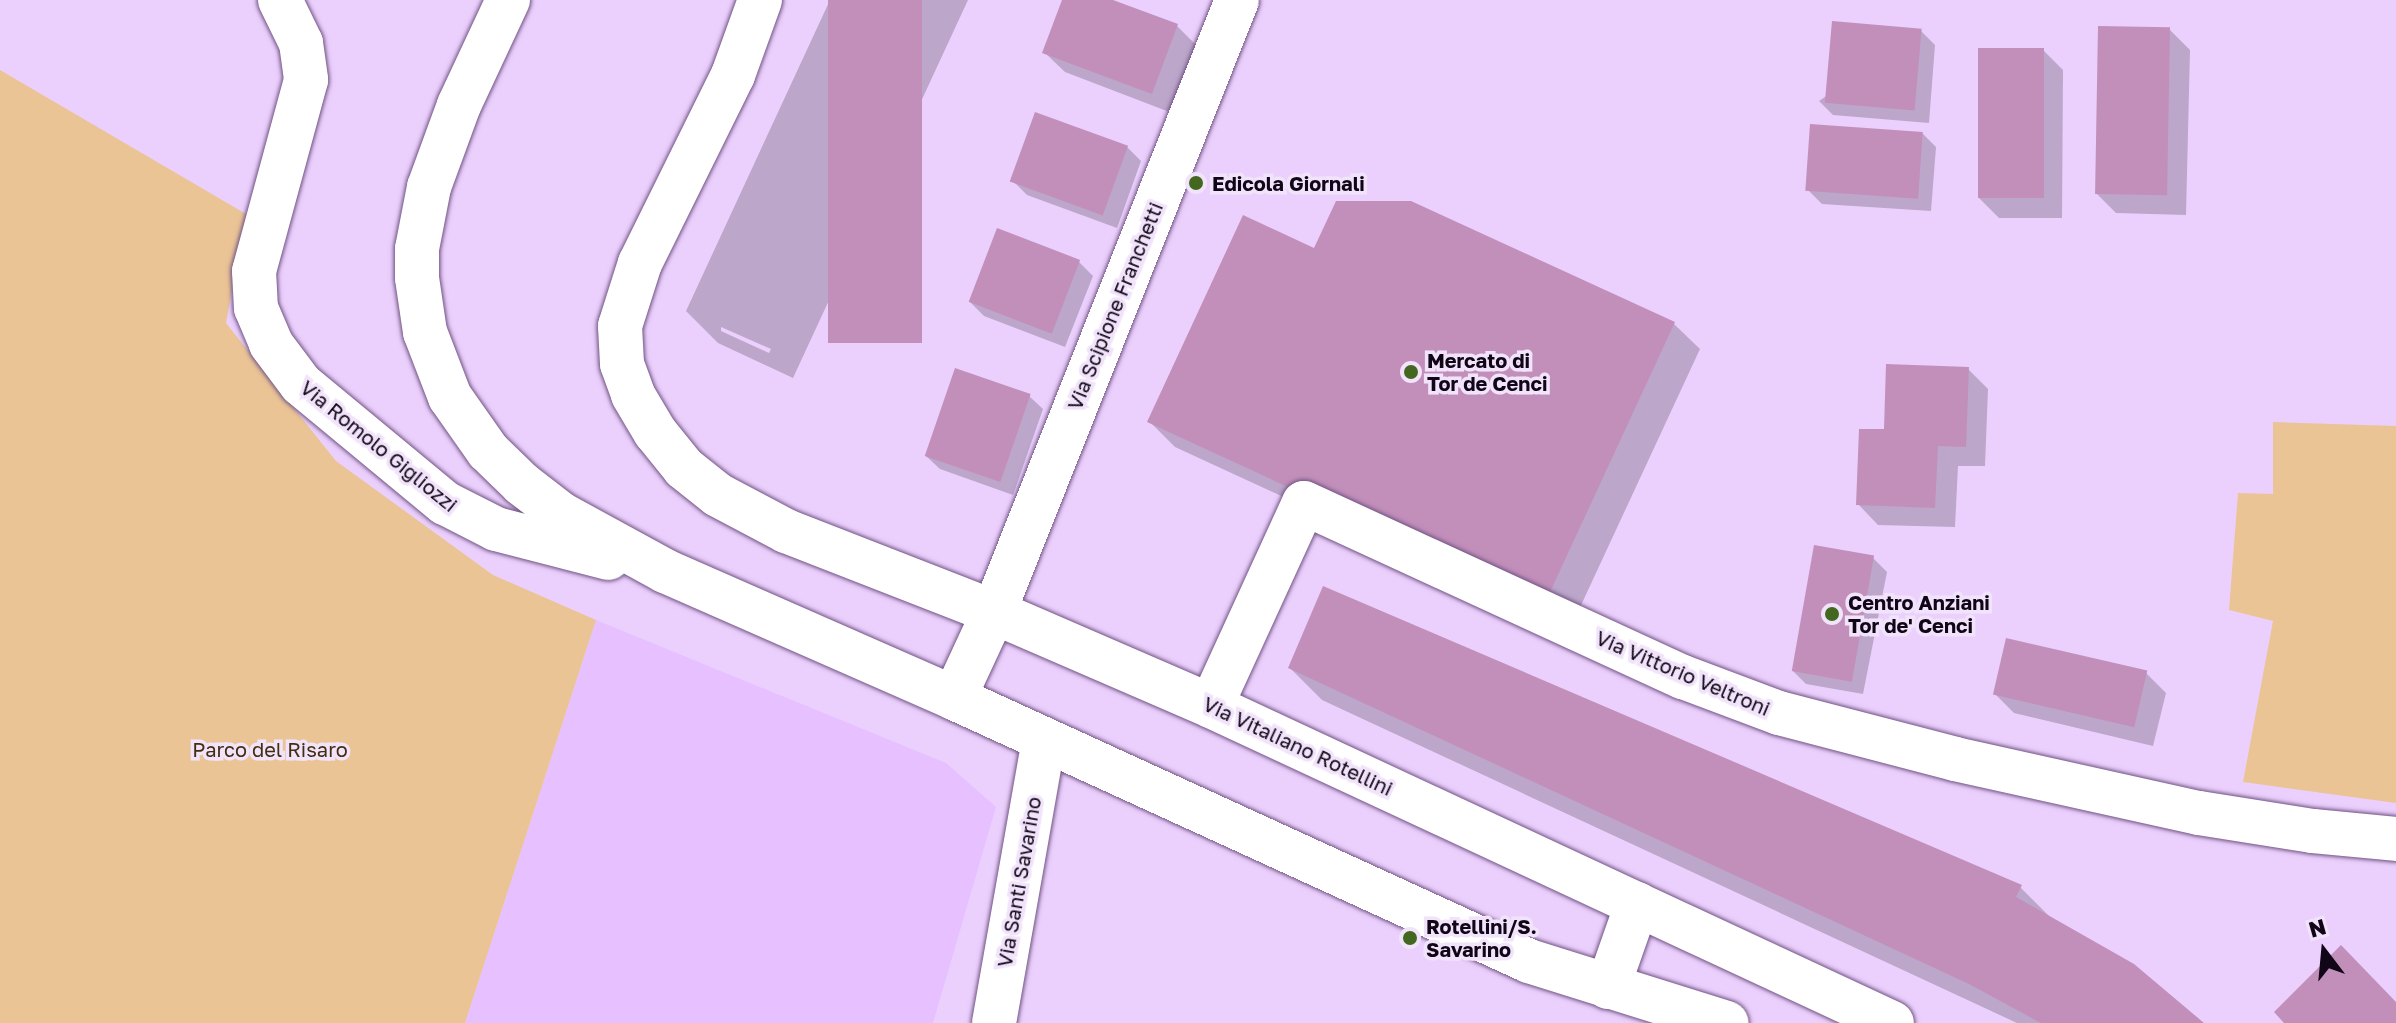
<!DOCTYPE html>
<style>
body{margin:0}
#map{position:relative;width:2396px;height:1023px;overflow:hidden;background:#ebd0fd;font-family:"Golos Text",sans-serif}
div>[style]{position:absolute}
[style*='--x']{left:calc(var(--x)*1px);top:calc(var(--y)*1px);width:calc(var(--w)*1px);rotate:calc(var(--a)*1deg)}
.built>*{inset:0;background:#e6c0ff}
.green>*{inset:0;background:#eac495}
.shadow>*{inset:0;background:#0003}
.building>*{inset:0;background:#c28fba;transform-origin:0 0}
.roads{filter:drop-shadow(0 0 2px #715384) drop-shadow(0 0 2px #715384)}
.minor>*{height:44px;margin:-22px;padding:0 22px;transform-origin:22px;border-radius:22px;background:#fff}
.dots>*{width:22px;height:22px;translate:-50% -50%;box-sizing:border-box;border:4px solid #f1e3fa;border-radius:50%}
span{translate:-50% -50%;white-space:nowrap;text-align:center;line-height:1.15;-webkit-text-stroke:7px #f1e3fa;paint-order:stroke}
.poi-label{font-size:20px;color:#110618;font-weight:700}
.left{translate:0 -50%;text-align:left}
.street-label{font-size:20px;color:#110618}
.park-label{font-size:20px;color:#432d0f}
.north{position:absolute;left:2284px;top:911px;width:80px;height:80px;-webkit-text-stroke:6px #f1e3fa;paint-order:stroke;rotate:344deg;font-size:22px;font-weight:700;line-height:32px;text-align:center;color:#110618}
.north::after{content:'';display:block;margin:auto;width:28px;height:36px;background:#110618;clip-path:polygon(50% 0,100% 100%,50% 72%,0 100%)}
</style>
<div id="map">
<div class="built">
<div style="clip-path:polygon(596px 620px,946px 763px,996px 807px,933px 1023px,465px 1023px)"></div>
</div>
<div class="green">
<div style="clip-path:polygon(0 70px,246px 214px,226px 323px,336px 461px,493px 575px,596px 620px,465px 1023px,0 1023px)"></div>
<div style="clip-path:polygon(2273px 422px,2396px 426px,2396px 803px,2243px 782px,2273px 621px,2229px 610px,2238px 493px,2273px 494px)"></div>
</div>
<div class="shadow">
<div style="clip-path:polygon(evenodd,830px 0,968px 0,793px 378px,718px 343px,686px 311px,830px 0,721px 327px,771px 349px,769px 353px,721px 331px,721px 327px)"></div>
<div style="clip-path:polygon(1064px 0,1107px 0,1177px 26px,1197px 46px,1172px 113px,1065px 72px,1044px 52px)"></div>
<div style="clip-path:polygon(2169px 29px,2190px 50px,2186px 215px,2116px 213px,2096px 193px)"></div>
<div style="clip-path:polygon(1921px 31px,1935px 45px,1929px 123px,1833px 115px,1819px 101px)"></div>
<div style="clip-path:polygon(2043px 50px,2063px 70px,2062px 218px,1999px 218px,1978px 197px)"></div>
<div style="clip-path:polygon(1922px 133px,1936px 147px,1931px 211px,1822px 204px,1808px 190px)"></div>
<div style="clip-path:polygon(1127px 147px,1141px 161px,1117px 228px,1027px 195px,1013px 181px)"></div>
<div style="clip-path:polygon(1411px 203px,1674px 324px,1700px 349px,1570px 629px,1175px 447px,1150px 422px,1315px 251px)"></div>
<div style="clip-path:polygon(1079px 262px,1093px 276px,1065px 347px,984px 316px,970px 302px)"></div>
<div style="clip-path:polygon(1968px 369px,1988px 389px,1985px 466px,1958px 466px,1955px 527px,1878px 525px,1858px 504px,1886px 431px)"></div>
<div style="clip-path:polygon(1029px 396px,1043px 409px,1013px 495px,940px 469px,926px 456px)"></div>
<div style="clip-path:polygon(1873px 558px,1887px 572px,1863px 694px,1806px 684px,1792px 670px)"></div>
<div style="clip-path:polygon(1290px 668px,2020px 887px,2052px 919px,2201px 1023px,2017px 1023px,1322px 700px)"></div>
<div style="clip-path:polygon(2146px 673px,2166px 693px,2153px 746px,2014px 713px,1994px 693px)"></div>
</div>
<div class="building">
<div style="left:828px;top:0;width:94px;height:343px"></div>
<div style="clip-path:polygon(1062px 0,1113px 0,1178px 24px,1152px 94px,1042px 53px)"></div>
<div style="left:1832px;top:21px;width:90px;height:82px;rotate:5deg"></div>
<div style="left:2098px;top:26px;width:72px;height:168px;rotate:1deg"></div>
<div style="left:1978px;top:48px;width:66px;height:150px"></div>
<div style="left:1035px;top:112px;width:99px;height:74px;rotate:20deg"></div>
<div style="left:1810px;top:124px;width:113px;height:67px;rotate:4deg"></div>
<div style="clip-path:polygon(1336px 201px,1411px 201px,1675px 322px,1544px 605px,1147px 422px,1243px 215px,1314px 248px)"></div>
<div style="left:997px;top:228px;width:89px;height:79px;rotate:21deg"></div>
<div style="clip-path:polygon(1886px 364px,1969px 367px,1966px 447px,1938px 446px,1935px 508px,1856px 505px,1859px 429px,1884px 429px)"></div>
<div style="left:955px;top:368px;width:80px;height:93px;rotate:19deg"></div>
<div style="left:1814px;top:545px;width:61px;height:128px;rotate:10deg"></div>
<div style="clip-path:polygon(1323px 586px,2022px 885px,2016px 897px,2134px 964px,2204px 1023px,2041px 1023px,1969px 984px,1288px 668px)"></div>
<div style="left:2006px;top:638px;width:145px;height:58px;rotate:13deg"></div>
<div style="clip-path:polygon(2341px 945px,2396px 1002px,2396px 1023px,2284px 1023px,2274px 1012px)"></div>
</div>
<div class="roads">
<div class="minor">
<div style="--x:280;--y:0;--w:48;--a:64"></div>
<div style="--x:301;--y:43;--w:37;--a:82"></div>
<div style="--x:306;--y:80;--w:198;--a:105.2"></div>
<div style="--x:254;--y:271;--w:37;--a:87"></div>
<div style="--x:256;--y:308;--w:39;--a:67"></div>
<div style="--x:271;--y:344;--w:50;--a:53.1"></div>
<div style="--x:301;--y:384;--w:187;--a:39.6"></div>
<div style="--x:445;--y:503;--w:57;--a:27"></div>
<div style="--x:496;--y:529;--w:116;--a:14.5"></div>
<div style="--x:508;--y:0;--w:116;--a:115"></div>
<div style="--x:459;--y:105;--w:87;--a:110.1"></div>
<div style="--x:429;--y:187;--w:63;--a:101"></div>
<div style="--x:417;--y:249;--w:29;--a:90"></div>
<div style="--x:417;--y:278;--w:55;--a:81.6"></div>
<div style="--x:425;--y:332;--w:70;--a:69"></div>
<div style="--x:450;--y:397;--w:66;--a:54.9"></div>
<div style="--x:488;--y:451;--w:47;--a:44.1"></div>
<div style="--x:522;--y:484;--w:49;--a:37.6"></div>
<div style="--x:561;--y:514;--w:119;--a:28.7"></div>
<div style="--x:665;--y:571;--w:316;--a:23.7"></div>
<div style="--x:954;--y:698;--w:632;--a:24.58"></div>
<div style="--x:1529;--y:961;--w:207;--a:17.4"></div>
<div style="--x:760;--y:0;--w:80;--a:109.8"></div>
<div style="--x:733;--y:75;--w:210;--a:116.3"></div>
<div style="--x:640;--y:263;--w:66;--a:107.6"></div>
<div style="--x:620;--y:326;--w:38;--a:87"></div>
<div style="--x:622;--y:364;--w:33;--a:70"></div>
<div style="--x:633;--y:395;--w:43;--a:59.3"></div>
<div style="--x:655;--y:432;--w:46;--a:51.1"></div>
<div style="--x:684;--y:468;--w:43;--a:38.5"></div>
<div style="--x:718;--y:495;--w:77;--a:27.9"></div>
<div style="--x:786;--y:531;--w:223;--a:21.3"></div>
<div style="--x:994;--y:612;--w:236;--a:23.4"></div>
<div style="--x:1211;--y:706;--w:751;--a:24.96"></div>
<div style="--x:954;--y:698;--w:95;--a:-65.1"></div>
<div style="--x:994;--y:612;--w:658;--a:-68.34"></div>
<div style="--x:1211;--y:706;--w:223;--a:-65.4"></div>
<div style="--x:1304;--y:503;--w:417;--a:24.7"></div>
<div style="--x:1683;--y:677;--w:103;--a:20.6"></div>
<div style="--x:1779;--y:713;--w:182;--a:14.6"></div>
<div style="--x:1955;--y:759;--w:250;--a:12.5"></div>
<div style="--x:2199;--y:813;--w:115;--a:9"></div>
<div style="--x:2313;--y:831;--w:83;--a:5.5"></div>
<div style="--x:1608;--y:987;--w:88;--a:-70.7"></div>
<div style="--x:994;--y:1023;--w:287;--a:-80"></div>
</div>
</div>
<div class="dots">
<div style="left:1196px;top:183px;background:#43671f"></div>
<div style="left:1411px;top:372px;background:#43671f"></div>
<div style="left:1832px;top:614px;background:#43671f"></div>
<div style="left:1410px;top:938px;background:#43671f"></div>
</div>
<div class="poi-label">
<span class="left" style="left:1212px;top:183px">Edicola Giornali</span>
<span class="left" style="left:1427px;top:372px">Mercato di<br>Tor de Cenci</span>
<span class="left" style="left:1848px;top:614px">Centro Anziani<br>Tor de' Cenci</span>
<span class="left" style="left:1426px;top:938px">Rotellini/S.<br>Savarino</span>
</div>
<div class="street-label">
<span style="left:1115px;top:306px;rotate:-68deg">Via Scipione Franchetti</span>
<span style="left:379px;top:446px;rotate:39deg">Via Romolo Gigliozzi</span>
<span style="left:1683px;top:673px;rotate:23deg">Via Vittorio Veltroni</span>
<span style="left:1298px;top:746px;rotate:25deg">Via Vitaliano Rotellini</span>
<span style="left:1019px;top:882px;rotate:-80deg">Via Santi Savarino</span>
</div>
<div class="park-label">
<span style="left:270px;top:749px">Parco del Risaro</span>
</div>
<div class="north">N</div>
</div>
